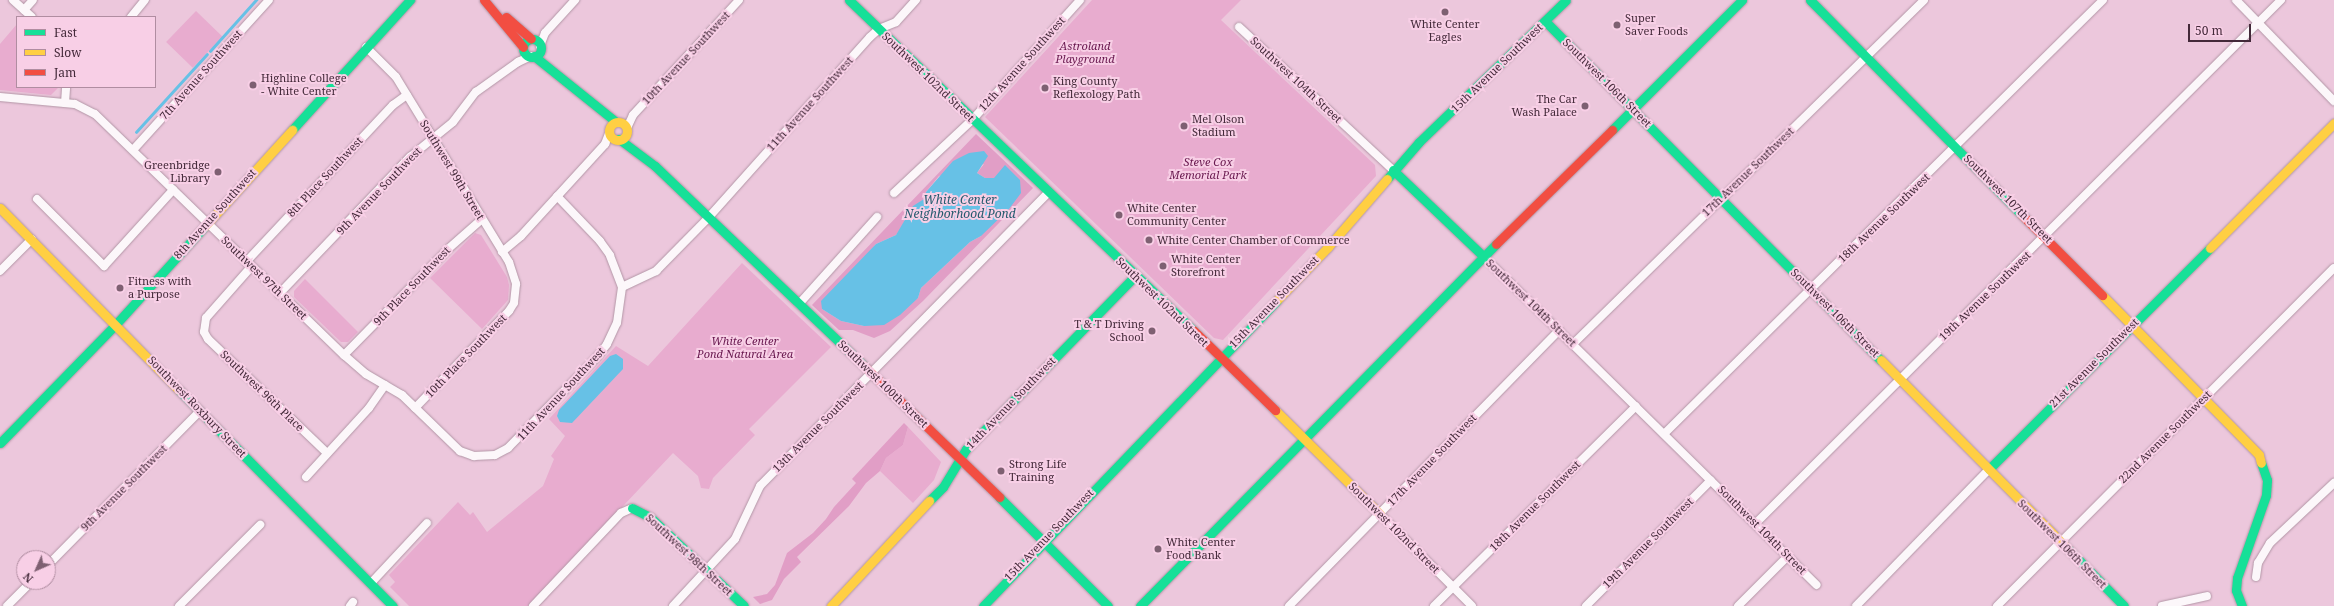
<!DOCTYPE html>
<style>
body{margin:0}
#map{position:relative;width:2334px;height:606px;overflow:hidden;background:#ecc7dc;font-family:"Noto Serif",serif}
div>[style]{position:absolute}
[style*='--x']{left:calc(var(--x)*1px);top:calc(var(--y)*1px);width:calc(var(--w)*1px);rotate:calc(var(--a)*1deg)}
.green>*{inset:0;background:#e8accf;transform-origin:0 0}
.forest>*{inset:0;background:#e19ec6}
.water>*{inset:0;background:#67c1e6}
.stream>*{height:2.5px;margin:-1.25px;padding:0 1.25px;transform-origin:1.25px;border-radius:1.25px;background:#67c1e6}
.roads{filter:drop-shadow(0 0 1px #b296a6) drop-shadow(0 0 1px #b296a6)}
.street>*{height:8px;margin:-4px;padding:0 4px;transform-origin:4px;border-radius:4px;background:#fcf7fa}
.fast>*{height:9px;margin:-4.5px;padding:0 4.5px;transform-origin:4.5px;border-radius:4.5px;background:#16e098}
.fast>.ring{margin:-4.5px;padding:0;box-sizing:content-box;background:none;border:9px solid #16e098;border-radius:50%}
.slow>*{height:9px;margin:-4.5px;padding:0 4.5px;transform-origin:4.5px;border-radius:4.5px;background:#ffcf43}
.slow>.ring{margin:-4.5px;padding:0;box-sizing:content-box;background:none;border:9px solid #ffcf43;border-radius:50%}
.jam>*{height:9px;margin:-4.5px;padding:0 4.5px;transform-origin:4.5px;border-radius:4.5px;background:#f24e42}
.dots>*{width:11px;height:11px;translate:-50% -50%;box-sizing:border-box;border:2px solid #f8cfe6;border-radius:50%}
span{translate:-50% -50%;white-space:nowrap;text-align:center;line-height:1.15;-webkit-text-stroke:4px #f8cfe6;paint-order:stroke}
.poi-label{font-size:11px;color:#432939}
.left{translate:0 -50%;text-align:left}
.right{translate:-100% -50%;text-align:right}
.park-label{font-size:11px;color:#68174e;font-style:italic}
.street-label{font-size:11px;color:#432939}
.water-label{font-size:12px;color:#255b6e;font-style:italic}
.legend{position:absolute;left:16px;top:16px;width:140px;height:72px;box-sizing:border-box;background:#f8cfe6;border:1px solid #b08da1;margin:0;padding:5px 7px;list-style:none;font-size:12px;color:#432939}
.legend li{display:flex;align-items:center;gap:8px;height:20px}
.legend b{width:20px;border:1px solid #b08da1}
.north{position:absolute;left:16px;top:550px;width:40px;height:40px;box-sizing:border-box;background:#f8cfe6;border:1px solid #b08da1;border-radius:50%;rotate:225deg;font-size:11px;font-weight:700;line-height:16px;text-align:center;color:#432939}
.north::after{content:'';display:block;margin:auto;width:14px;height:18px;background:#7e6072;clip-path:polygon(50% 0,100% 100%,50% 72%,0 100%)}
.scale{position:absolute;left:2188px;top:24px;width:63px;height:18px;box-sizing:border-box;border:2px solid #432939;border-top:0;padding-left:5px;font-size:12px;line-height:14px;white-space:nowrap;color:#432939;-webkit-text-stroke:3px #f8cfe6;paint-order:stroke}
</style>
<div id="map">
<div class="green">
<div style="clip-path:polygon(1092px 0,1241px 0,1221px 20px,1375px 165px,1376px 176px,1223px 340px,1214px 338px,985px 117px)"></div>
<div style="left:196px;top:11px;width:37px;height:43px;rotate:44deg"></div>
<div style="clip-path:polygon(17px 24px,17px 87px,59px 87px,51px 95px,0 90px,0 44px)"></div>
<div style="clip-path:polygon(475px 233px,481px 235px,507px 277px,509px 285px,508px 300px,482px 329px,430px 278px)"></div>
<div style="clip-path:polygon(742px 263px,831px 347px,749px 429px,755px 435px,713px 478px,709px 489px,701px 488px,698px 476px,673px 453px,529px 606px,409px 606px,390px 587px,395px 582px,389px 575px,458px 502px,470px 515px,473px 512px,487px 532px,543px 486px,554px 459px,551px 456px,565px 436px,549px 419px,616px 346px,648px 366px)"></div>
<div style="clip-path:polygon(305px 279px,358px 332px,348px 342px,341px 342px,294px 297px,294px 291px)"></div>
<div style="clip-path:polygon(908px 427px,941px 462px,934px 480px,913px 503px,880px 471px,886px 458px,903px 445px)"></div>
</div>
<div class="forest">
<div style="clip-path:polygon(evenodd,976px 134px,1033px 188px,923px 301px,890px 331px,874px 338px,853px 330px,839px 330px,812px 305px,976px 134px,984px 164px,977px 173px,985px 178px,994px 179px,1000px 173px,981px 236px,970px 242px,921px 288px,918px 298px,864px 326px,841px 321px,822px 309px,876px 244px,896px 235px,903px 226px,906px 215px,924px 199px,926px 192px,939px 176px,984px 164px)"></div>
<div style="clip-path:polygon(904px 423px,908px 427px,903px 445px,886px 458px,880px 471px,866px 483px,849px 506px,797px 557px,801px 562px,784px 579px,772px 600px,760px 604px,753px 597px,767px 594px,775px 585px,787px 553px,813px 533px,826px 519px,834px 507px,856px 483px,852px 479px)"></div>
</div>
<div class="water">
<div style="clip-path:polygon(984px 151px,988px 156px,977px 173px,985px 178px,994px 178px,1005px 165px,1020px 180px,1021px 193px,1009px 209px,981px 236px,970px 242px,921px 288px,918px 298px,900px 315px,884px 325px,864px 326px,841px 321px,822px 309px,821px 301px,876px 244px,896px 235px,913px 206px,924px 199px,926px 192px,953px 161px,969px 153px)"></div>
<div style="clip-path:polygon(616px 354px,623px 359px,623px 369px,572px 423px,560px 422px,557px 416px,559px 410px,610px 356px)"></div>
</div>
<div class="stream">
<div style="--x:210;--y:51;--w:69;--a:-48"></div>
<div style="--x:136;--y:132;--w:105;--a:-47.7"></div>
</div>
<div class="roads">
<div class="street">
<div style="--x:13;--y:0;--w:25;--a:42"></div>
<div style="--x:2236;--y:0;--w:141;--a:45.9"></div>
<div style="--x:24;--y:10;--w:13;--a:-48"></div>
<div style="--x:131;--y:17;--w:22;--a:-51"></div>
<div style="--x:1239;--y:27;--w:210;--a:42.9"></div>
<div style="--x:540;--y:46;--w:14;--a:-69"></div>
<div style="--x:545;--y:33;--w:45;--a:-47.7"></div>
<div style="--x:366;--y:47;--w:42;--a:45"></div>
<div style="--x:396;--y:77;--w:217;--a:58.6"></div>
<div style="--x:509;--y:262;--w:23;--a:72"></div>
<div style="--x:516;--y:284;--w:19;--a:96"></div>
<div style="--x:514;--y:303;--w:9;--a:122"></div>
<div style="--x:509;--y:311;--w:135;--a:134.1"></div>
<div style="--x:0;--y:97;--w:75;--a:5.3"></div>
<div style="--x:75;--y:104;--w:22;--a:27"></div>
<div style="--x:95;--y:114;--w:347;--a:44.1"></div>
<div style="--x:344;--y:355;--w:29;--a:41"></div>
<div style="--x:366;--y:374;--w:42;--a:30.3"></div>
<div style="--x:402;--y:395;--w:81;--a:44"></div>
<div style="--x:460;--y:451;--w:15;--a:20"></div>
<div style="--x:474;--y:456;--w:21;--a:-3"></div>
<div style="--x:495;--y:455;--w:15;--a:-28"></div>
<div style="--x:508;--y:448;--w:127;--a:-45.6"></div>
<div style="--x:597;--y:357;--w:16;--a:-52"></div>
<div style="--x:607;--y:344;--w:23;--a:-65"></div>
<div style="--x:617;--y:323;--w:36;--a:-82"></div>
<div style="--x:622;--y:287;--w:34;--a:-111"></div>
<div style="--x:610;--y:255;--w:17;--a:-126"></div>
<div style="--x:600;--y:241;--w:62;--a:-133.7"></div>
<div style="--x:65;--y:103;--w:16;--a:-86"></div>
<div style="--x:627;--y:128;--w:14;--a:-65"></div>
<div style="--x:633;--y:115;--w:156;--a:-47.3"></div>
<div style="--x:133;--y:150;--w:202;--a:-47.8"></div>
<div style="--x:894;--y:193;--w:108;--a:-43.1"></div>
<div style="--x:973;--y:119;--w:160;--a:-48"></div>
<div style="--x:37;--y:199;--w:95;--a:45"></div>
<div style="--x:104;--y:266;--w:103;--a:-47.8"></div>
<div style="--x:502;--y:252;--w:25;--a:-40"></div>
<div style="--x:521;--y:236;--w:125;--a:-47.6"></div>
<div style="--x:605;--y:144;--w:14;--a:-69"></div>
<div style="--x:1484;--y:257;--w:467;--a:44.6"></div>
<div style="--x:246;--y:262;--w:215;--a:-46.9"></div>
<div style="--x:393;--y:105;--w:17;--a:-36"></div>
<div style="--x:251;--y:267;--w:68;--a:131.4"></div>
<div style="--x:206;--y:318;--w:14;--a:98"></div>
<div style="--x:204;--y:332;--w:8;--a:60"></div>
<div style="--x:208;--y:339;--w:165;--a:43.8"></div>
<div style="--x:0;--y:271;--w:45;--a:-45"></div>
<div style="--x:622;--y:287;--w:38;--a:-25"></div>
<div style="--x:656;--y:271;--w:76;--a:-45.5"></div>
<div style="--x:709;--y:217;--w:241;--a:-48.2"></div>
<div style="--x:870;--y:37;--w:12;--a:-42"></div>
<div style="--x:879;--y:29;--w:18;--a:-22"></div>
<div style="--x:896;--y:22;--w:30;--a:-48"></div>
<div style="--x:279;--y:294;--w:190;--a:-46.3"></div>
<div style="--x:410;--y:157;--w:55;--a:-39.1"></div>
<div style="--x:453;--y:122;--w:38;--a:-53"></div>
<div style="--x:476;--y:92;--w:52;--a:-35.5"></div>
<div style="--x:518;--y:62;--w:14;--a:-25"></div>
<div style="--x:799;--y:304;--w:117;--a:-48.1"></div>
<div style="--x:1573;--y:344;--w:491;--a:-44.4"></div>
<div style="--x:344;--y:355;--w:148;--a:-45.5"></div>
<div style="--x:448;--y:249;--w:45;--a:-41.4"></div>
<div style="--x:1664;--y:434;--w:617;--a:-44.67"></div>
<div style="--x:306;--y:477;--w:93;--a:-47.6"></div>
<div style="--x:369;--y:408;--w:28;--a:-55"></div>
<div style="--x:1380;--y:514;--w:130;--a:45"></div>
<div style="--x:1756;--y:523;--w:741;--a:-44.89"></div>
<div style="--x:48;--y:565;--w:216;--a:-45.4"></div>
<div style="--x:2256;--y:577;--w:14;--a:-82"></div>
<div style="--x:2258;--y:563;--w:23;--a:-59"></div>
<div style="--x:2270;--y:543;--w:88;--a:-43.2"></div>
<div style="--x:371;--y:583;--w:82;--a:-47"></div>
<div style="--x:7;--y:606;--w:34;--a:-45"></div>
<div style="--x:179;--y:606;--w:115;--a:-45"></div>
<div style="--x:350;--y:606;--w:5;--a:-53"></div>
<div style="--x:533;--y:606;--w:128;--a:-46.6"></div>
<div style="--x:621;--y:513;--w:12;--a:-24"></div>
<div style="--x:673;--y:606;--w:91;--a:-47.2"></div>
<div style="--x:735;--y:539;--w:59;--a:-64.7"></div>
<div style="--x:760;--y:486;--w:412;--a:-45.5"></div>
<div style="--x:1289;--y:606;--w:386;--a:-45.6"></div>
<div style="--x:1434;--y:606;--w:284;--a:-44.7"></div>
<div style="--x:1586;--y:606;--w:177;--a:-45.2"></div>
<div style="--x:1738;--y:606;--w:71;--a:-45"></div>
<div style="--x:1856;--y:606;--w:191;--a:-45.8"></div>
<div style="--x:1997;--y:606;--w:477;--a:-45.1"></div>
<div style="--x:2162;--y:606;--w:46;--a:-12.5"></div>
</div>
<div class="fast">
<div style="--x:849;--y:0;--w:477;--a:43.8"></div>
<div style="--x:1810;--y:0;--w:301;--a:45.4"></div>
<div style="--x:1545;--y:21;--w:477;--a:45.3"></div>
<div class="ring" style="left:523px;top:39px;width:9px;height:9px"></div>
<div style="--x:534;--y:56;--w:105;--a:38.8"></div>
<div style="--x:292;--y:130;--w:176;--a:-47.8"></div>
<div style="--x:1612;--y:130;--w:184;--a:-45"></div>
<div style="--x:619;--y:139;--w:45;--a:36.9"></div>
<div style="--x:655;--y:166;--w:288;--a:43.7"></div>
<div style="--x:1393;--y:170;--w:126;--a:43.7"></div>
<div style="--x:1387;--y:179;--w:49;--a:-49.1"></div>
<div style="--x:1419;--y:142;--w:204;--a:-44"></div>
<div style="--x:179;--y:390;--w:304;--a:45.3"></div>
<div style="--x:0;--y:443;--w:166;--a:-45.7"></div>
<div style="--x:116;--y:324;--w:132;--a:-47.8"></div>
<div style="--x:1989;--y:469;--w:313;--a:-45"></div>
<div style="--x:999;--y:497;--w:154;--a:45"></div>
<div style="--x:929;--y:501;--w:20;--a:-45"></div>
<div style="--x:943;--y:487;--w:44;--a:-58.8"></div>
<div style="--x:966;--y:449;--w:242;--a:-45.7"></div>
<div style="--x:632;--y:508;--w:20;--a:27"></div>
<div style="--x:650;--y:517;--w:129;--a:43.4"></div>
<div style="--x:2067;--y:548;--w:81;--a:45.5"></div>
<div style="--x:983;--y:606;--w:424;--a:-46.1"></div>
<div style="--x:1140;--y:606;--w:508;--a:-45.48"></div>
<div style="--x:2242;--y:606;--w:17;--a:-111"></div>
<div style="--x:2236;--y:590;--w:12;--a:-85"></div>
<div style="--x:2237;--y:578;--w:88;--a:-70.7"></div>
<div style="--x:2266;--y:495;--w:15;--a:-86"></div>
<div style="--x:2267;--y:480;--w:18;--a:-109"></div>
</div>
<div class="slow">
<div class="ring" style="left:609px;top:122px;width:9px;height:9px"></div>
<div style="--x:0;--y:208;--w:255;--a:45.5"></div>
<div style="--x:205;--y:226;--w:130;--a:-47.8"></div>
<div style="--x:2210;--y:248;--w:176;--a:-45.2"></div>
<div style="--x:2102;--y:295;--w:224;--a:45.5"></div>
<div style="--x:2259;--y:455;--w:8;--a:76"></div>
<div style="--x:1277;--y:300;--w:74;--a:-46.1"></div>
<div style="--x:1328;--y:247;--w:90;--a:-49.1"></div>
<div style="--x:1881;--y:360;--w:264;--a:45.3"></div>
<div style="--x:1275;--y:410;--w:148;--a:44.7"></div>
<div style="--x:831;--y:606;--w:144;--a:-47"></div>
</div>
<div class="jam">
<div style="--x:484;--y:0;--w:61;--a:50.3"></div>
<div style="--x:506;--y:17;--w:33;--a:41"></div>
<div style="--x:2021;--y:214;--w:115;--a:45"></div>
<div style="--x:1496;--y:244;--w:163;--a:-44.5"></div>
<div style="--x:1193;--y:330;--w:115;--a:44.3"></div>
<div style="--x:863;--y:365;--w:190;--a:44.1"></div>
</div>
</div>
<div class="dots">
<div style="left:1445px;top:12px;background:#7e6072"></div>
<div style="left:1617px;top:25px;background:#7e6072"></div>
<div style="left:253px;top:85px;background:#7e6072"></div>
<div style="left:1045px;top:88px;background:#7e6072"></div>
<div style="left:1585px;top:106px;background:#7e6072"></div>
<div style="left:1184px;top:126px;background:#7e6072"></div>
<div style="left:218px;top:172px;background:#7e6072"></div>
<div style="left:1119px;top:215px;background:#7e6072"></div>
<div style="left:1149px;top:240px;background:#7e6072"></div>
<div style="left:1163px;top:266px;background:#7e6072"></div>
<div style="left:120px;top:288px;background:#7e6072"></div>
<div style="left:1152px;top:331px;background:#7e6072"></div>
<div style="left:1001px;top:471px;background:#7e6072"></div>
<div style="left:1158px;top:549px;background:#7e6072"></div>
</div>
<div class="poi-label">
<span class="left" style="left:1625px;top:25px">Super<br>Saver Foods</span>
<span style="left:1445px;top:31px">White Center<br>Eagles</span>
<span class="left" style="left:261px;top:85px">Highline College<br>- White Center</span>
<span class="left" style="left:1053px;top:88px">King County<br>Reflexology Path</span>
<span class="right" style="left:1577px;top:106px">The Car<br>Wash Palace</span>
<span class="left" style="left:1192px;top:126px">Mel Olson<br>Stadium</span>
<span class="right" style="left:210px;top:172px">Greenbridge<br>Library</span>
<span class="left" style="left:1127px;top:215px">White Center<br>Community Center</span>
<span class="left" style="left:1157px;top:240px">White Center Chamber of Commerce</span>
<span class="left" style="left:1171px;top:266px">White Center<br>Storefront</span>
<span class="left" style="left:128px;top:288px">Fitness with<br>a Purpose</span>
<span class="right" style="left:1144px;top:331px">T &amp; T Driving<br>School</span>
<span class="left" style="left:1009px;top:471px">Strong Life<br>Training</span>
<span class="left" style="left:1166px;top:549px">White Center<br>Food Bank</span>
</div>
<div class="park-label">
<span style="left:1085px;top:53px">Astroland<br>Playground</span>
<span style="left:1208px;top:169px">Steve Cox<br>Memorial Park</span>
<span style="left:745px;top:348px">White Center<br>Pond Natural Area</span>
</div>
<div class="street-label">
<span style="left:686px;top:58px;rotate:-47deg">10th Avenue Southwest</span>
<span style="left:1022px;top:64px;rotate:-48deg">12th Avenue Southwest</span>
<span style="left:1497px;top:68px;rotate:-44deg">15th Avenue Southwest</span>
<span style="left:201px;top:75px;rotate:-48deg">7th Avenue Southwest</span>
<span style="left:928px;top:77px;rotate:44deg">Southwest 102nd Street</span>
<span style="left:1296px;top:80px;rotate:43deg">Southwest 104th Street</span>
<span style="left:1607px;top:83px;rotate:45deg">Southwest 106th Street</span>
<span style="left:810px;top:104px;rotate:-48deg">11th Avenue Southwest</span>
<span style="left:452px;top:170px;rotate:59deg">Southwest 99th Street</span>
<span style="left:1748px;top:172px;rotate:-44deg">17th Avenue Southwest</span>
<span style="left:325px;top:177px;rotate:-47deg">8th Place Southwest</span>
<span style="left:379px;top:191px;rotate:-46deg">9th Avenue Southwest</span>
<span style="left:2008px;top:199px;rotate:45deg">Southwest 107th Street</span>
<span style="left:215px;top:214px;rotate:-48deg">8th Avenue Southwest</span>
<span style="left:1884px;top:218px;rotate:-44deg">18th Avenue Southwest</span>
<span style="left:264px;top:278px;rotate:44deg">Southwest 97th Street</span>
<span style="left:412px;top:286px;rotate:-46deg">9th Place Southwest</span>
<span style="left:1985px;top:296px;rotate:-44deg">19th Avenue Southwest</span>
<span style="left:1162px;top:302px;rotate:44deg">Southwest 102nd Street</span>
<span style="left:1274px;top:302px;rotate:-46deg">15th Avenue Southwest</span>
<span style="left:1531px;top:303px;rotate:44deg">Southwest 104th Street</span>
<span style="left:1835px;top:313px;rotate:45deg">Southwest 106th Street</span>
<span style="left:466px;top:356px;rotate:-46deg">10th Place Southwest</span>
<span style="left:2094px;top:363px;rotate:-45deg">21st Avenue Southwest</span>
<span style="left:883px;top:384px;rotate:44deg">Southwest 100th Street</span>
<span style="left:262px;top:391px;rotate:44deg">Southwest 96th Place</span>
<span style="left:561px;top:394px;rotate:-47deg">11th Avenue Southwest</span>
<span style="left:1011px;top:403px;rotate:-46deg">14th Avenue Southwest</span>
<span style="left:197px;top:407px;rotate:46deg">Southwest Roxbury Street</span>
<span style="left:818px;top:427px;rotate:-45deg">13th Avenue Southwest</span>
<span style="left:2165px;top:437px;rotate:-45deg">22nd Avenue Southwest</span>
<span style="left:1432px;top:460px;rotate:-46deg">17th Avenue Southwest</span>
<span style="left:124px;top:488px;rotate:-45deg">9th Avenue Southwest</span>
<span style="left:1535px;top:506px;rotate:-45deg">18th Avenue Southwest</span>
<span style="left:1394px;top:528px;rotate:45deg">Southwest 102nd Street</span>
<span style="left:1762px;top:530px;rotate:45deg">Southwest 104th Street</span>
<span style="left:1049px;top:535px;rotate:-46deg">15th Avenue Southwest</span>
<span style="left:1648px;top:543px;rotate:-45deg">19th Avenue Southwest</span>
<span style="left:2062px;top:544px;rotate:45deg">Southwest 106th Street</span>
<span style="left:689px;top:555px;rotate:43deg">Southwest 98th Street</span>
</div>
<div class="water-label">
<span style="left:960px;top:207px">White Center<br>Neighborhood Pond</span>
</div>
<ul class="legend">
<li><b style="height:5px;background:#16e098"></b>Fast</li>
<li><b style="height:5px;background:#ffcf43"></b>Slow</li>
<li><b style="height:5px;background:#f24e42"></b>Jam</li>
</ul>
<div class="north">N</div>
<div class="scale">50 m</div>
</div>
